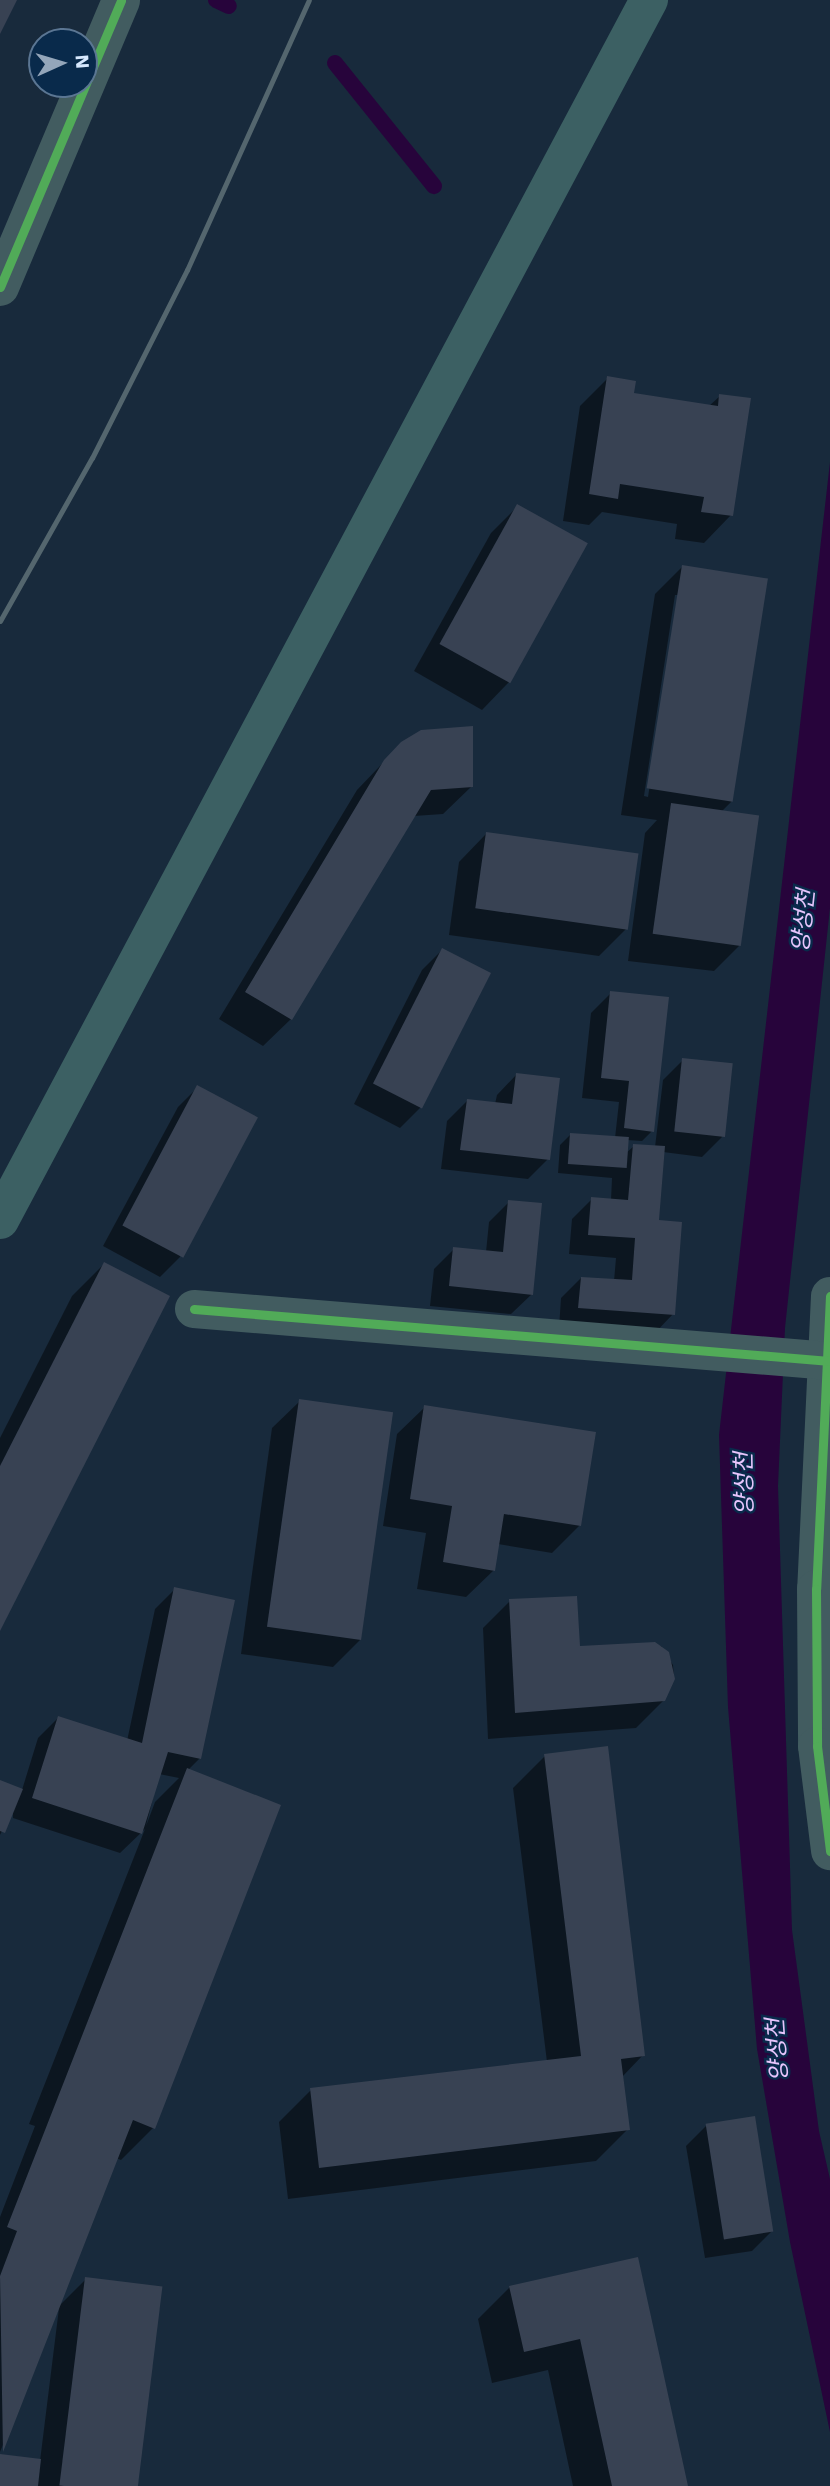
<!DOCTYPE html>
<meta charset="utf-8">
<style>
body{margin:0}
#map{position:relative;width:830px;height:2486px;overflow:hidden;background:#182a3c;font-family:"Work Sans","Noto Sans KR",sans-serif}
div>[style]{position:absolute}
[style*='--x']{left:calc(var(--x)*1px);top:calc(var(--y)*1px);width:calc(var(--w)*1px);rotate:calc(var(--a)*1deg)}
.water>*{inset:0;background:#27043b}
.shadow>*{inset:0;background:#0007}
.stream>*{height:16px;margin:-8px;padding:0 8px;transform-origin:8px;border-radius:8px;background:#27043b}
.building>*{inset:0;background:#384253;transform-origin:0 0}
.minor>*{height:38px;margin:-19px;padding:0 19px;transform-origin:19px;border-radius:19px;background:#425c60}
.major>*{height:38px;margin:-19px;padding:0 19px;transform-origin:19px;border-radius:19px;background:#3c6063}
.rail>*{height:5px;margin:-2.5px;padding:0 2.5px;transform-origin:2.5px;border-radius:2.5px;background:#54666e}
.cycleway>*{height:9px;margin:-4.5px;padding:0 4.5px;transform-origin:4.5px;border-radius:4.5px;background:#51ab58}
span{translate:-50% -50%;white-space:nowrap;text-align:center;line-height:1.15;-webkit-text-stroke:5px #092a4b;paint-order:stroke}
.water-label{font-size:23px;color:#e7c5fc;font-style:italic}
.north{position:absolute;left:28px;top:28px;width:70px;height:70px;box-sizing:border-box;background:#092a4b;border:2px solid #5b7693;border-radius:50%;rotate:86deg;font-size:19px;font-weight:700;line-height:28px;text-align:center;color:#d6e8fe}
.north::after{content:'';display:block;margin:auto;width:24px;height:32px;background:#94a6ba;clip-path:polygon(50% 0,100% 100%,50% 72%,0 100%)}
</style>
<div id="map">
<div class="water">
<div style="clip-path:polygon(830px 462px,830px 908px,785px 1328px,778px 1486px,792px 1930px,819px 2131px,830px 2179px,830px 2432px,790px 2242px,757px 2049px,728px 1707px,719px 1435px)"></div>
</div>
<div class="shadow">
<div style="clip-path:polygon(608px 378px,632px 395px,709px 406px,720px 396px,731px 515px,704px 543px,675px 539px,677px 524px,602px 512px,589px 525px,563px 521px,580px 406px)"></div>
<div style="clip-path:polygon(518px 506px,586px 544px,509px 682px,482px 710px,414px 671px,491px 533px)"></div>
<div style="clip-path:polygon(evenodd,682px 567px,732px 801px,721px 812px,741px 944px,714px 971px,628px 961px,645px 833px,657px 820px,621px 815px,655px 594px,682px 567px,675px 595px,679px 595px,648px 797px,644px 796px,675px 595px)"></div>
<div style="clip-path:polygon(402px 743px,471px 787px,443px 814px,414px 816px,291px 1019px,263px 1046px,219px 1019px,357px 790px)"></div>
<div style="clip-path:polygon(486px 834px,626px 929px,599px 956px,449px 935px,459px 862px)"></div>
<div style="clip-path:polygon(442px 950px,420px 1108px,400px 1128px,354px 1104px,422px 970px)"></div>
<div style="clip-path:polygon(611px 993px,652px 1131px,642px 1141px,627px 1140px,626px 1153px,634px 1146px,655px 1147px,663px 1080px,683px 1060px,722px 1137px,702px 1157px,663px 1152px,657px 1222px,673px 1314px,653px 1335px,559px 1328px,561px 1298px,581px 1278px,614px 1281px,616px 1258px,569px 1254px,572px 1219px,592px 1199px,611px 1200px,612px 1178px,558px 1173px,560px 1145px,570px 1135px,615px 1138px,619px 1102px,582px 1098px,591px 1013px)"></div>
<div style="clip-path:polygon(517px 1074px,548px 1159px,528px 1179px,441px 1169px,447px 1121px,467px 1101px,495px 1104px,497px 1095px)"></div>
<div style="clip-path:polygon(198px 1087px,180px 1257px,160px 1277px,103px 1246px,178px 1107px)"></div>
<div style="clip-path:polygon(509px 1202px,532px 1294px,511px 1314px,430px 1306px,434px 1269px,454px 1249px,486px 1252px,489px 1222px)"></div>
<div style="clip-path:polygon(104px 1264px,0 1627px,0 1438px,72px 1296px)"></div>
<div style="clip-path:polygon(300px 1401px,360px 1640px,333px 1667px,241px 1654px,272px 1428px)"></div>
<div style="clip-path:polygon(425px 1407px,580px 1525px,552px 1553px,498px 1544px,494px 1570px,466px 1597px,417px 1589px,426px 1533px,383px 1526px,397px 1434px)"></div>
<div style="clip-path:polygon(evenodd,175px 1589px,200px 1758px,188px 1770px,153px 2128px,121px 2160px,116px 2158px,58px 2307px,86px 2279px,136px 2486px,0 2486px,0 2456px,40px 2461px,59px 2308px,0 2452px,0 2217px,35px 2126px,29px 2124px,145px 1829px,120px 1853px,13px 1818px,13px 1809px,0 1835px,0 1782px,22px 1790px,38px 1738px,58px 1718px,127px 1741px,155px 1609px,175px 1589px,159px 1774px,179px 1778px,155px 1802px,146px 1826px,159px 1774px)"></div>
<div style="clip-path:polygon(510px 1601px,578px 1647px,661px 1646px,673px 1665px,674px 1678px,664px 1700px,636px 1728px,488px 1739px,483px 1628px)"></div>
<div style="clip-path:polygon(545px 1756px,643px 2055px,622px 2077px,628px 2129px,596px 2161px,288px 2199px,279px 2122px,311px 2090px,547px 2062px,513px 1788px)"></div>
<div style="clip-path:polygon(706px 2126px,772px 2231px,752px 2251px,705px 2258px,686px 2146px)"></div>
<div style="clip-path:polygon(637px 2259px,686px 2486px,573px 2486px,548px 2370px,492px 2383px,478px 2319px,510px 2287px)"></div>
</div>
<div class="stream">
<div style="--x:216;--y:0;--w:14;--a:25"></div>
<div style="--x:335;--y:63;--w:158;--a:51.2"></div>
</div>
<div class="building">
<div style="clip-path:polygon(0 0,17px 0,0 34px)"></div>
<div style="clip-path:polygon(607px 376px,636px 381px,634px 393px,718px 406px,719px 394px,751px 398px,733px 516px,701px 512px,704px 497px,620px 484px,618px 499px,589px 494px)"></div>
<div style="left:517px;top:504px;width:81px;height:160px;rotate:29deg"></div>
<div style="left:682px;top:565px;width:87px;height:226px;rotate:9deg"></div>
<div style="clip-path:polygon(473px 726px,473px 787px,431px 790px,292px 1020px,245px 992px,384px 760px,401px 742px,421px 730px)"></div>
<div style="left:671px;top:803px;width:89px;height:132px;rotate:8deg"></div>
<div style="left:486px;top:832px;width:154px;height:77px;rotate:8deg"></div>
<div style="left:442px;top:948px;width:55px;height:152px;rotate:27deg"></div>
<div style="clip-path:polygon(610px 991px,669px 997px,654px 1132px,624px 1128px,629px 1081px,601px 1078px)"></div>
<div style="left:682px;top:1058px;width:51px;height:74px;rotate:6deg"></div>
<div style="clip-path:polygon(516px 1073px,560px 1078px,550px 1160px,460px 1150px,467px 1099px,512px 1104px)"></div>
<div style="left:197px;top:1085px;width:69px;height:159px;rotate:28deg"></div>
<div style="left:570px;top:1133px;width:59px;height:31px;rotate:4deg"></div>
<div style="clip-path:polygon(633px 1144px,665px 1146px,659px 1220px,682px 1222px,675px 1315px,578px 1308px,581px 1277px,632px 1280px,635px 1238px,588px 1235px,591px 1197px,628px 1200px)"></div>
<div style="clip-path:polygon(508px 1200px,542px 1203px,533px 1295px,449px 1286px,453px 1247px,503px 1252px)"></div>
<div style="clip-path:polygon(104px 1262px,170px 1296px,0 1631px,0 1466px)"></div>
<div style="left:299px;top:1399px;width:95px;height:230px;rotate:8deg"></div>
<div style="clip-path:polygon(424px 1405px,596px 1432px,581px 1526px,504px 1514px,495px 1571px,443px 1562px,452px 1506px,410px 1499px)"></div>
<div style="clip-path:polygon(174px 1587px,235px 1600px,201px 1759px,168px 1752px,142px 1834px,32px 1798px,58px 1716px,142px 1743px)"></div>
<div style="clip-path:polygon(577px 1596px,580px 1646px,655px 1642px,669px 1652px,675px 1679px,665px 1701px,515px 1713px,509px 1599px)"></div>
<div style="clip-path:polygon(608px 1746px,645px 2056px,621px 2059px,630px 2130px,319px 2168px,310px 2088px,581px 2056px,544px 1754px)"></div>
<div style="clip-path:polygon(187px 1768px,281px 1805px,155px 2129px,133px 2120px,3px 2452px,0 2276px,17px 2231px,7px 2227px)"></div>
<div style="clip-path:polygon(0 1780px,23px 1789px,5px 1833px,0 1831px)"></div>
<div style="left:755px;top:2116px;width:117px;height:50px;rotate:81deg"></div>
<div style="clip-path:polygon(638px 2257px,688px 2486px,612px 2486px,580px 2339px,524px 2352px,509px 2286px)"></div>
<div style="left:85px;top:2277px;width:78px;height:210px;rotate:7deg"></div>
<div style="clip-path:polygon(0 2454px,41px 2459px,38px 2486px,0 2486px)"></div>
</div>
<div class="minor">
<div style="--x:0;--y:287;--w:311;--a:-67.1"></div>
<div style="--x:830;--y:1296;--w:293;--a:92.7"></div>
<div style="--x:816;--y:1589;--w:157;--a:89.6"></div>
<div style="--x:817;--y:1746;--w:106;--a:82.9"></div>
<div style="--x:194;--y:1309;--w:638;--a:4.67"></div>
</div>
<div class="major">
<div style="--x:0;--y:1220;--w:1382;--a:-61.99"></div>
</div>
<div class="rail">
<div style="--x:0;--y:621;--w:187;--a:-60.6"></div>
<div style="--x:92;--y:458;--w:211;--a:-63.2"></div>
<div style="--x:187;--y:270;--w:296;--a:-65.7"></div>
</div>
<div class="cycleway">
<div style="--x:0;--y:287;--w:311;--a:-67.1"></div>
<div style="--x:830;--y:1296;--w:293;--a:92.7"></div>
<div style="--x:816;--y:1589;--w:157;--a:89.6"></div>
<div style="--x:817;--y:1746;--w:106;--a:82.9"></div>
<div style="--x:194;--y:1309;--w:638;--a:4.67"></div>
</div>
<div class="water-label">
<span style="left:804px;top:921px;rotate:-84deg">양성천</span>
<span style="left:745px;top:1484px;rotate:-91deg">양성천</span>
<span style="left:778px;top:2050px;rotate:-94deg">양성천</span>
</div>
<div class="north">N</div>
</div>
